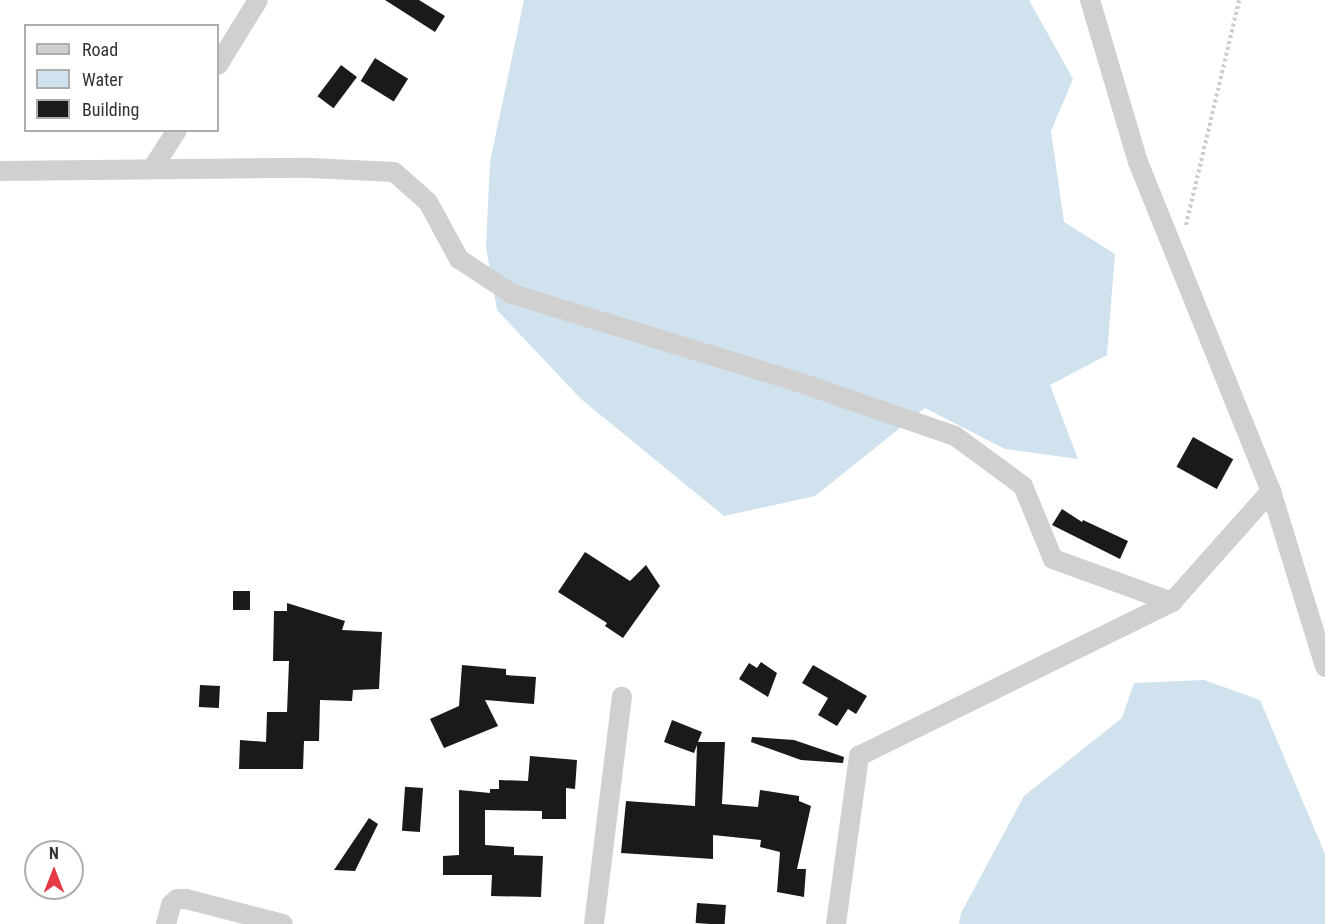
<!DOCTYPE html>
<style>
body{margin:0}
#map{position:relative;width:1325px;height:924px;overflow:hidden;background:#fff;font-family:"Roboto Condensed",sans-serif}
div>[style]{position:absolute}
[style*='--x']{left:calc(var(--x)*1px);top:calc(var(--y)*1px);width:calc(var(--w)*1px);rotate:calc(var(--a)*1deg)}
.water>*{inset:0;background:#cfe2ee}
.building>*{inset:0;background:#1a1a1a;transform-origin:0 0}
.path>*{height:4px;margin-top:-2px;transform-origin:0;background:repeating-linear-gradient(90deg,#cdcdcd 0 3px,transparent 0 6px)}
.street>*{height:20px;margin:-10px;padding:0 10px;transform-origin:10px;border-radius:10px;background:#d0d0d0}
span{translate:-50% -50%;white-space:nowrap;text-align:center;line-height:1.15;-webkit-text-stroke:6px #fff;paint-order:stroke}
.legend{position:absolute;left:24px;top:24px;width:195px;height:108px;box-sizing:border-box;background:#fff;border:2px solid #adadad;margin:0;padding:8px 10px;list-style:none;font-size:18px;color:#333}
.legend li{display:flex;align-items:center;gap:12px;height:30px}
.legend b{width:30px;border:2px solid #adadad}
.north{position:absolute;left:24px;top:840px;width:60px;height:60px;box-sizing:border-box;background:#fff;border:2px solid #adadad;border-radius:50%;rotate:0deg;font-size:16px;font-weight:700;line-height:24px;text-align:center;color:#333}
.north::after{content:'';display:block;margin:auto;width:21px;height:27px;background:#e63946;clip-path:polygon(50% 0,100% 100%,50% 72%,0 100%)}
</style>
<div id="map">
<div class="water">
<div style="clip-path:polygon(524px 0,1029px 0,1073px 79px,1051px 131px,1064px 222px,1115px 254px,1107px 355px,1050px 385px,1078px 459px,1005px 449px,925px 408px,815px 496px,724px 516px,581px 399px,497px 310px,486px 247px,490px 162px)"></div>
<div style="clip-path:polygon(1204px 680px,1260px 700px,1325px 854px,1325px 924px,959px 924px,961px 913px,1024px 796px,1122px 718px,1134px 683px)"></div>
</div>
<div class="building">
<div style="clip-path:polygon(385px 0,419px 0,445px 16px,435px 32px)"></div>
<div style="left:375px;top:58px;width:39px;height:27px;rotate:32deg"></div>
<div style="left:341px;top:65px;width:20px;height:39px;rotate:37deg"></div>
<div style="left:1193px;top:437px;width:46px;height:34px;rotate:29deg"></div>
<div style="clip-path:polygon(1062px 509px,1082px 522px,1083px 520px,1128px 541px,1120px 559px,1052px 525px)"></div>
<div style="clip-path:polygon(585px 552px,630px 581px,646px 565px,660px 586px,623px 638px,605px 626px,607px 623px,558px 592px)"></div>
<div style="left:233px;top:591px;width:17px;height:19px"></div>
<div style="clip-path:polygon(287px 603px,345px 621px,342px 630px,382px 632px,379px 689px,353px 690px,352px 701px,320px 700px,319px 741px,304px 741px,303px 769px,239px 769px,240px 740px,266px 742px,267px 712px,287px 712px,289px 661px,273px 661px,274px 611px,287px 611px)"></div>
<div style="clip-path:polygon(761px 662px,777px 673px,768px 697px,739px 679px,749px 663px,757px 668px)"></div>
<div style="clip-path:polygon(462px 665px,506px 669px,506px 675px,536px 677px,534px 704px,485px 700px,498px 726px,444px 748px,430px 719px,459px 706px)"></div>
<div style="clip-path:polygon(813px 665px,867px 696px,856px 714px,848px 709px,837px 726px,818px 715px,828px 698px,802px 683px)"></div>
<div style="left:200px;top:685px;width:20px;height:22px;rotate:3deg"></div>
<div style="clip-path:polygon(672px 720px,702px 732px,698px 742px,725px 742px,722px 804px,758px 807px,760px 790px,799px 796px,799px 801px,811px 806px,797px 869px,806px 869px,804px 897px,777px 892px,780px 852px,760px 847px,761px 840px,713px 835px,713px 859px,621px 853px,626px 801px,695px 806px,697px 745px,694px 753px,664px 742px)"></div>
<div style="clip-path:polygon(752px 737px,794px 740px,844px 757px,843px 763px,801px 760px,751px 742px)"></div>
<div style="clip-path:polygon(530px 756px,577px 760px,575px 789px,566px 788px,566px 819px,542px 819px,542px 811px,485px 810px,485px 845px,514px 847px,514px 855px,543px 856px,541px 897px,491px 896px,492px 875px,443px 875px,443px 856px,459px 855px,459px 790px,490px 793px,490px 789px,499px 789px,499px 780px,528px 781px)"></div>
<div style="left:423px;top:788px;width:44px;height:18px;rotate:94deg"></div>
<div style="clip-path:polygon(369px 818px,378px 824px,355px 871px,334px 870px)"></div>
<div style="left:697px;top:903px;width:29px;height:20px;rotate:4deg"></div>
</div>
<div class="path">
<div style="--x:1186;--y:225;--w:231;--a:-76.7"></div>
</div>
<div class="street">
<div style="--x:1090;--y:0;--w:169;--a:73.5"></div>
<div style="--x:1138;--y:162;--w:355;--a:68"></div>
<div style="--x:1271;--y:491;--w:184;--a:72.9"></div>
<div style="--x:218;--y:65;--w:76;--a:-58.4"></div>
<div style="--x:152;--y:169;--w:46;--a:-57.3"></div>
<div style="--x:0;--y:171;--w:311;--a:-0.6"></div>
<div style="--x:311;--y:168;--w:83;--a:2.8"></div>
<div style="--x:394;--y:172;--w:45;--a:41.4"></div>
<div style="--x:428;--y:202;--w:65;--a:61.5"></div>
<div style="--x:459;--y:259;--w:64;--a:33.4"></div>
<div style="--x:512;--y:294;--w:302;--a:17.1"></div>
<div style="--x:801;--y:383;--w:163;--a:19"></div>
<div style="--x:955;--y:436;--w:84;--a:36.3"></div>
<div style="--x:1023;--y:486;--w:79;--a:67.7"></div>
<div style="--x:1053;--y:559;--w:127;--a:19.9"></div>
<div style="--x:166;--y:924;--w:20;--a:-75"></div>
<div style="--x:171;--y:905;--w:8;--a:-45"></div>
<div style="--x:177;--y:899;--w:9;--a:0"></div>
<div style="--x:186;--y:899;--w:100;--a:14.5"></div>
<div style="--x:594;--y:924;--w:229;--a:-83"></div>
<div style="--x:836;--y:924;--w:170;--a:-82.2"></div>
<div style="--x:859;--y:756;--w:349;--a:-26.2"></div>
<div style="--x:1172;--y:602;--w:149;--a:-48.3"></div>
</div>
<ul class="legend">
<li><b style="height:8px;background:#d0d0d0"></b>Road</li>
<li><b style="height:16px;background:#cfe2ee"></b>Water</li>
<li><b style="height:16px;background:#1a1a1a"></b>Building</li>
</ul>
<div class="north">N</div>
</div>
